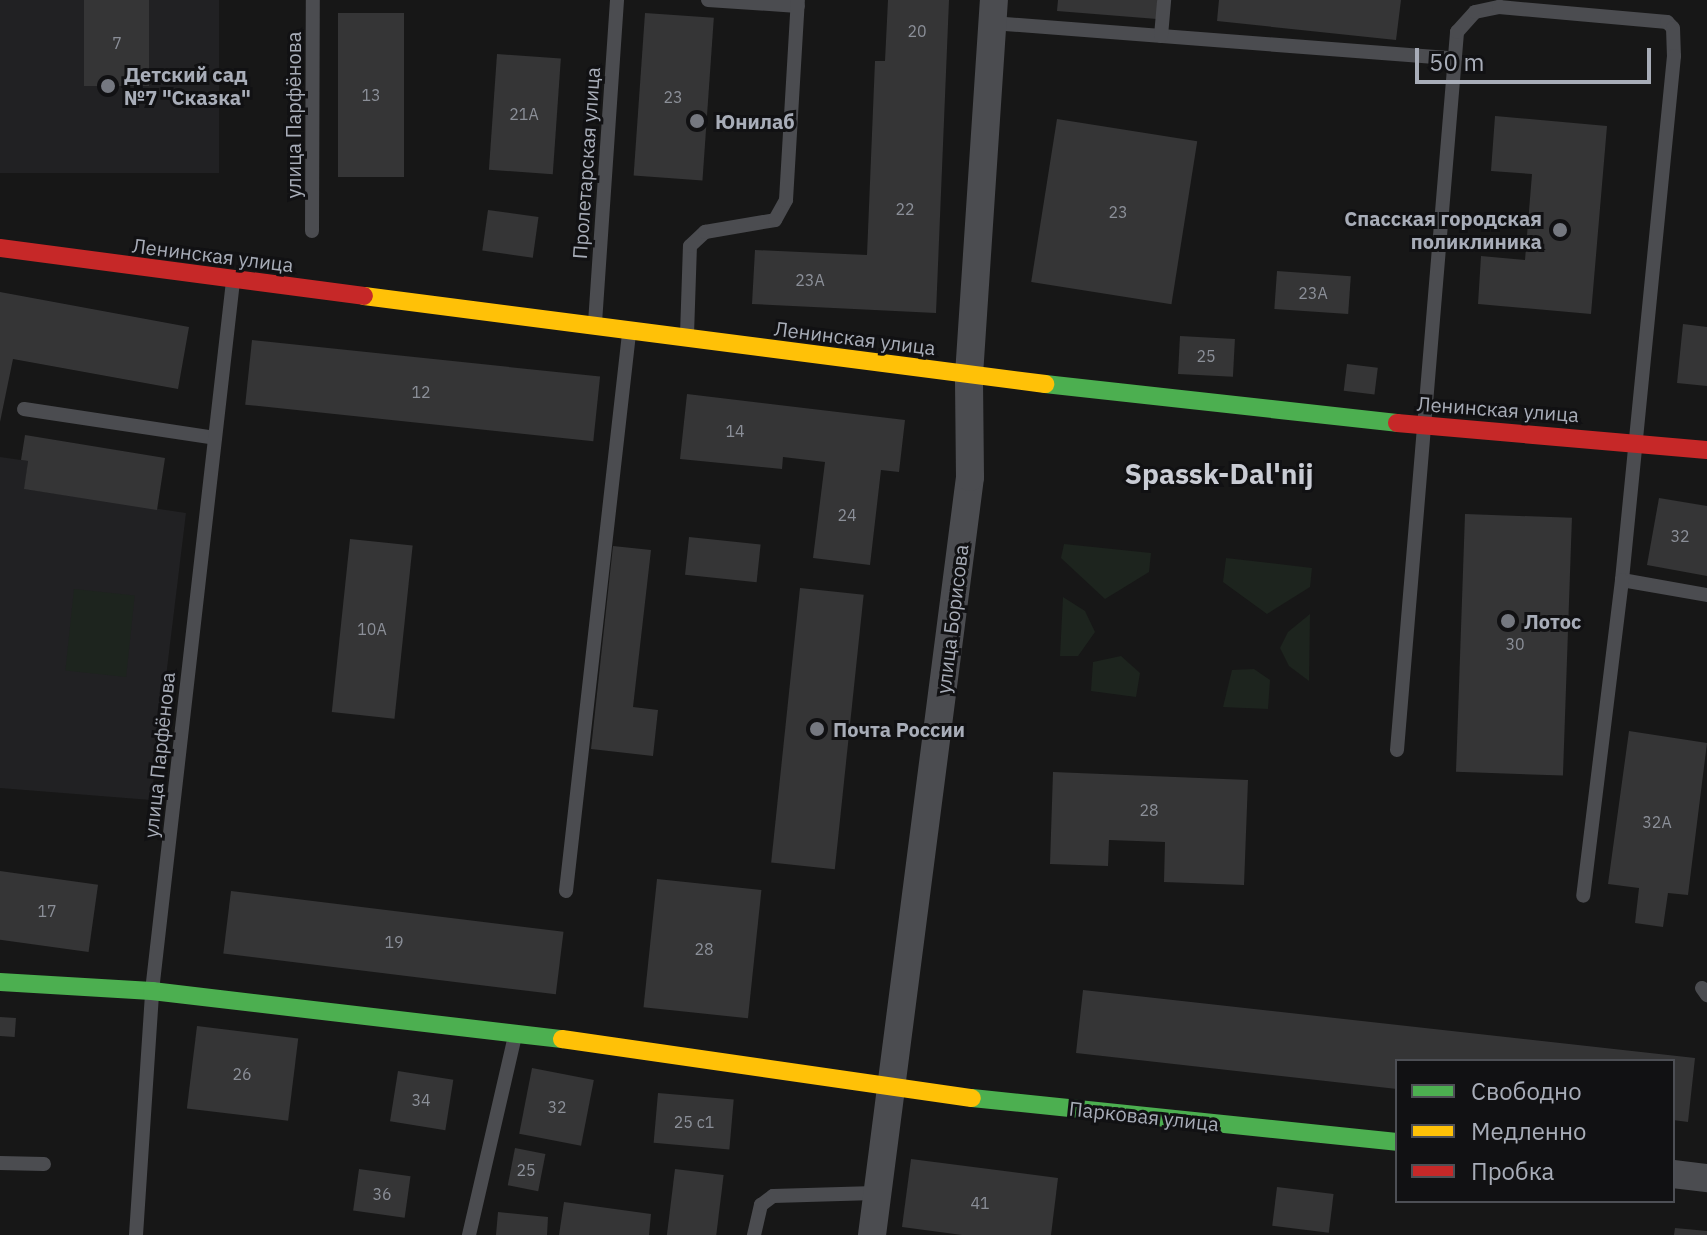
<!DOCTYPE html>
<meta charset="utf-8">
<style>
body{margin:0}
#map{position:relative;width:1707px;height:1235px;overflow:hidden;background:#171717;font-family:"IBM Plex Sans",sans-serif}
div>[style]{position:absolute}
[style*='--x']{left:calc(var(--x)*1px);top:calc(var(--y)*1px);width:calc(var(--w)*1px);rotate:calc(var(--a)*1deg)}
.built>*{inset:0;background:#212123;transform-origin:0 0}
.green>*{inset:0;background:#1d241e;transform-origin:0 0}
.building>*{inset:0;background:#353536;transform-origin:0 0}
.lane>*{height:14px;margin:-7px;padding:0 7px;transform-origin:7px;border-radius:7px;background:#4b4c50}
.street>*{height:28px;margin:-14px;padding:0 14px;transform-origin:14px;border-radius:14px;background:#4b4c50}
.fast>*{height:18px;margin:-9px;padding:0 9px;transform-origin:9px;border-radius:9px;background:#4caf50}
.slow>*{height:18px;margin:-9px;padding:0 9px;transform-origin:9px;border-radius:9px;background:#ffc107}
.jam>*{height:18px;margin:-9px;padding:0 9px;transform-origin:9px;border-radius:9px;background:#c62828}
.dots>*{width:22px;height:22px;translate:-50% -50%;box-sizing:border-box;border:4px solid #111113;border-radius:50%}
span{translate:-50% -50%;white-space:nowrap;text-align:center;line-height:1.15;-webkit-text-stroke:6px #111113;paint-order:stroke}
.number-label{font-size:16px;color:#8b8f98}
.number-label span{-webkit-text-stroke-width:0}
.poi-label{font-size:20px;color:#a8adb8;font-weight:700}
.left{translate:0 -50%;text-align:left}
.right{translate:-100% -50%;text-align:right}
.street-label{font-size:20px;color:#a8adb8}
.district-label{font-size:28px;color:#c9ccd4;font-weight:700}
.legend{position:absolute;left:1395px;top:1059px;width:280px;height:144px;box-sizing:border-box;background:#111113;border:2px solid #4d4f55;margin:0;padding:10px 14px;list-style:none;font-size:24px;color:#a8adb8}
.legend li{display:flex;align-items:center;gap:16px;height:40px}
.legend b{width:40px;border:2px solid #4d4f55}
.scale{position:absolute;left:1415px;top:48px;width:236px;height:36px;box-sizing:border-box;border:4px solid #a8adb8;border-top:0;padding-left:10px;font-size:24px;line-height:28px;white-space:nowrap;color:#a8adb8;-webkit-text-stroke:6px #111113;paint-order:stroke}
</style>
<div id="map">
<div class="built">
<div style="left:0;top:0;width:219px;height:173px"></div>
<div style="clip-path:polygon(0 457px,28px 461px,25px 489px,186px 513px,151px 800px,0 788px)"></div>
</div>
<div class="green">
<div style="clip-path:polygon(1064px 544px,1151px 553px,1149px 572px,1105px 599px,1061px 558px)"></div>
<div style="clip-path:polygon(1226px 558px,1312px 568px,1310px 587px,1267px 614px,1223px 582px)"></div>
<div style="left:74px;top:589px;width:61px;height:82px;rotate:6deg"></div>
<div style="clip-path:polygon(1063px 597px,1085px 611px,1095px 632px,1078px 656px,1060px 656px)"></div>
<div style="clip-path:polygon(1310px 614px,1309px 681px,1289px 666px,1280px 648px,1288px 632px)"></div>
<div style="clip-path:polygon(1121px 656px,1140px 673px,1136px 697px,1091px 691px,1093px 662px)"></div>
<div style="clip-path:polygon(1254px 669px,1270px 680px,1268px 709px,1223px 707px,1232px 670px)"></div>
</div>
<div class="building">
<div style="left:84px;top:0;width:65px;height:86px"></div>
<div style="clip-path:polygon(888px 0,949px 0,936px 313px,752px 304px,755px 250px,867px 255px,875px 61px,885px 61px)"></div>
<div style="clip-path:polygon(1058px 0,1157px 0,1157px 19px,1057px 11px)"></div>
<div style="clip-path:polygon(1219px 0,1401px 0,1396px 40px,1217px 21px)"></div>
<div style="left:338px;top:13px;width:66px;height:164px"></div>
<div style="left:645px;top:13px;width:69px;height:163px;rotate:4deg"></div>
<div style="left:497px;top:54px;width:64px;height:116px;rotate:4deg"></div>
<div style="clip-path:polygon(1495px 116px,1607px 126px,1591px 314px,1478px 304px,1481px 256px,1525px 260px,1532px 174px,1491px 171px)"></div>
<div style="left:1057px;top:119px;width:142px;height:165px;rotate:9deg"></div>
<div style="left:488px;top:210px;width:51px;height:41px;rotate:8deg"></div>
<div style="left:1277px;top:271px;width:74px;height:38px;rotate:4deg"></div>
<div style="clip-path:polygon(0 292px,189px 327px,178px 389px,13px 359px,0 422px)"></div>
<div style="clip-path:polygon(1683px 324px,1707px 327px,1707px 386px,1677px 383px)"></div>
<div style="left:1180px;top:336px;width:55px;height:38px;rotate:3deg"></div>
<div style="left:252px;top:340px;width:350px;height:65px;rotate:6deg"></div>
<div style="left:1347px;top:364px;width:31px;height:27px;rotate:7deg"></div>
<div style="clip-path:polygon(687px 394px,905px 420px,899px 472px,881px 470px,870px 565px,813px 558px,825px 462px,783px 457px,782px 469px,680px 459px)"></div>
<div style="clip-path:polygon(25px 435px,165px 458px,157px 510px,24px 489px,28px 461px,21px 460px)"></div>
<div style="clip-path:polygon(1659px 498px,1707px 506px,1707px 576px,1647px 565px)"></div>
<div style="left:1465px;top:514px;width:107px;height:258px;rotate:2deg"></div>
<div style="left:689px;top:537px;width:72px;height:38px;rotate:6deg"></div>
<div style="left:350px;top:539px;width:63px;height:174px;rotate:6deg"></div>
<div style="clip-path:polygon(613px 546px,651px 550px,633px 707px,658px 710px,653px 756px,591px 749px)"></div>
<div style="left:800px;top:588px;width:64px;height:276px;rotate:6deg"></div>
<div style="clip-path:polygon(1629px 731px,1707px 743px,1688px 895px,1668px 893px,1663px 927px,1635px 923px,1639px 888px,1608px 884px)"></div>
<div style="clip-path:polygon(1053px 772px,1248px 780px,1244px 885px,1164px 882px,1165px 842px,1109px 840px,1108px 866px,1050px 864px)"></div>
<div style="left:0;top:871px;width:99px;height:68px;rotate:8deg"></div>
<div style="left:657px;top:879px;width:105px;height:129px;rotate:6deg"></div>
<div style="left:231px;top:891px;width:335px;height:63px;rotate:7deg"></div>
<div style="clip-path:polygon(1083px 990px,1695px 1058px,1688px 1122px,1673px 1120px,1673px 1061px,1397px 1061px,1397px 1089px,1076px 1053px)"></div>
<div style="left:0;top:1017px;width:16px;height:19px;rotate:4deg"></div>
<div style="left:197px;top:1026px;width:102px;height:83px;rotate:7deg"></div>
<div style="left:532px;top:1068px;width:63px;height:67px;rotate:11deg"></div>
<div style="left:398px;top:1071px;width:56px;height:51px;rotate:9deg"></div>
<div style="left:658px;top:1093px;width:76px;height:50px;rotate:5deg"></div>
<div style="left:515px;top:1148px;width:31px;height:38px;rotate:11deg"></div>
<div style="clip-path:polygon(911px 1159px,1058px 1178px,1051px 1235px,962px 1235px,902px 1227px)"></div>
<div style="left:359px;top:1169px;width:52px;height:42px;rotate:8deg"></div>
<div style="left:675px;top:1169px;width:49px;height:67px;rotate:7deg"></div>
<div style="left:1277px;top:1187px;width:57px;height:39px;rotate:7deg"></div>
<div style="clip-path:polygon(564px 1202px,651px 1214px,649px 1235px,559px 1235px)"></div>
<div style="clip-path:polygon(498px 1212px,548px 1217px,547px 1235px,496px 1235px)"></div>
<div style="clip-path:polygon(1675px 1228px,1707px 1231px,1707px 1235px,1674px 1235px)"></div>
</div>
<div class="lane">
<div style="--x:708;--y:0;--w:90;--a:3.8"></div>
<div style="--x:992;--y:23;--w:464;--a:4.4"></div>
<div style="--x:1161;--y:36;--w:36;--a:-85"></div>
<div style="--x:312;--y:231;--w:231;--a:-89.8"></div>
<div style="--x:595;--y:323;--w:324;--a:-86.1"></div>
<div style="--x:687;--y:335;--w:89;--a:-88.1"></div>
<div style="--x:690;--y:246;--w:21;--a:-43"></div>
<div style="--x:705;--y:232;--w:71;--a:-9.7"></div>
<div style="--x:775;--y:220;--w:23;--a:-61"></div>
<div style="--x:786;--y:200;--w:200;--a:-86.6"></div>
<div style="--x:24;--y:409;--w:193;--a:8.6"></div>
<div style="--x:1622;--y:580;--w:86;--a:10"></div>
<div style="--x:1397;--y:750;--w:721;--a:-85.22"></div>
<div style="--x:1457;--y:32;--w:27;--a:-48"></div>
<div style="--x:1475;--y:12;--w:25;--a:-12"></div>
<div style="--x:1499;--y:7;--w:169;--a:5.1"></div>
<div style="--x:1667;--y:22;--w:8;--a:45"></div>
<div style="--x:1673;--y:28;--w:28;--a:88"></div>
<div style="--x:1674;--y:56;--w:527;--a:95.67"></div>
<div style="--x:1622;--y:580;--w:318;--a:97"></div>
<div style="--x:566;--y:891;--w:561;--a:-83.55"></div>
<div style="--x:1702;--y:988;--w:9;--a:54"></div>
<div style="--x:0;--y:1163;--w:44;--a:1.3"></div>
<div style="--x:136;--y:1235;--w:245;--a:-86.2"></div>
<div style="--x:152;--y:991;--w:715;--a:-83.49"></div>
<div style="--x:469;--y:1235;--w:204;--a:-77"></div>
<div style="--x:754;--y:1235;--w:31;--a:-77"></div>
<div style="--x:761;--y:1205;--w:15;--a:-37"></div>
<div style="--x:773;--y:1196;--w:102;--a:-1.7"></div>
</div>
<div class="street">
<div style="--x:1673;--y:1174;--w:34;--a:7"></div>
<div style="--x:872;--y:1235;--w:764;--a:-82.63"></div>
<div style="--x:970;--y:477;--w:102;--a:-90.6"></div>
<div style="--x:969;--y:375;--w:376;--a:-86.2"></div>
</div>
<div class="fast">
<div style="--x:1045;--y:384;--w:354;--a:6.3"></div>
<div style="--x:0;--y:982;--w:152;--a:3.4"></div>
<div style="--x:152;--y:991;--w:413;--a:6.7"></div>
<div style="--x:972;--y:1098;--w:427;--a:5.9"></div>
</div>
<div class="slow">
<div style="--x:364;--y:296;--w:687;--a:7.36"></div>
<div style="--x:562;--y:1039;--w:414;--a:8.2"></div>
</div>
<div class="jam">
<div style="--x:0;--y:248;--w:367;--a:7.5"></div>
<div style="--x:1397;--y:423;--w:311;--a:5"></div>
</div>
<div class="dots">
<div style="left:108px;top:86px;background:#757880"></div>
<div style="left:697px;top:121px;background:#757880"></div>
<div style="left:1560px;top:230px;background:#757880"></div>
<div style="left:1508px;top:621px;background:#757880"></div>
<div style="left:817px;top:729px;background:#757880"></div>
</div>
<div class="number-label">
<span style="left:917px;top:31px">20</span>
<span style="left:117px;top:43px">7</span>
<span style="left:371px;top:95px">13</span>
<span style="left:673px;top:97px">23</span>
<span style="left:524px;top:114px">21А</span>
<span style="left:905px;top:209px">22</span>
<span style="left:1118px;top:212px">23</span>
<span style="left:810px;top:280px">23А</span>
<span style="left:1313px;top:293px">23А</span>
<span style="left:1206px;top:356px">25</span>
<span style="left:421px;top:392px">12</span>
<span style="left:735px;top:431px">14</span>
<span style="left:847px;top:515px">24</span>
<span style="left:1680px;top:536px">32</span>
<span style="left:372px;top:629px">10А</span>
<span style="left:1515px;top:644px">30</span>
<span style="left:1149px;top:810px">28</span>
<span style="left:1657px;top:822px">32А</span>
<span style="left:47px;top:911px">17</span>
<span style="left:394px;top:942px">19</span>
<span style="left:704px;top:949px">28</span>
<span style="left:242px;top:1074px">26</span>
<span style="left:421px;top:1100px">34</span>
<span style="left:557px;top:1107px">32</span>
<span style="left:694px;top:1122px">25 с1</span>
<span style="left:526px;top:1170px">25</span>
<span style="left:382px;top:1194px">36</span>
<span style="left:980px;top:1203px">41</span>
</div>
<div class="poi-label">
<span class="left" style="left:124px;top:86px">Детский сад<br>№7 "Сказка"</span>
<span class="left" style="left:715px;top:121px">Юнилаб</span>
<span class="right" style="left:1542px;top:230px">Спасская городская<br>поликлиника</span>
<span class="left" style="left:1524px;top:621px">Лотос</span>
<span class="left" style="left:833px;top:729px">Почта России</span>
</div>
<div class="street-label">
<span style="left:293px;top:115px;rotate:-90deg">улица Парфёнова</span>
<span style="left:586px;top:163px;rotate:-86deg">Пролетарская улица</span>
<span style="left:213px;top:255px;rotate:7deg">Ленинская улица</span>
<span style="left:855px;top:338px;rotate:7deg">Ленинская улица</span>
<span style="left:1498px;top:409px;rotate:4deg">Ленинская улица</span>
<span style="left:952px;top:619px;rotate:-83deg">улица Борисова</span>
<span style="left:159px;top:755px;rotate:-84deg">улица Парфёнова</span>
<span style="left:1144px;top:1116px;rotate:6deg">Парковая улица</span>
</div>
<div class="district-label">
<span style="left:1219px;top:474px">Spassk-Dal'nij</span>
</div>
<ul class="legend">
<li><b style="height:10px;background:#4caf50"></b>Свободно</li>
<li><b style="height:10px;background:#ffc107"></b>Медленно</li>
<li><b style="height:10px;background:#c62828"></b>Пробка</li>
</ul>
<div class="scale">50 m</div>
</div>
